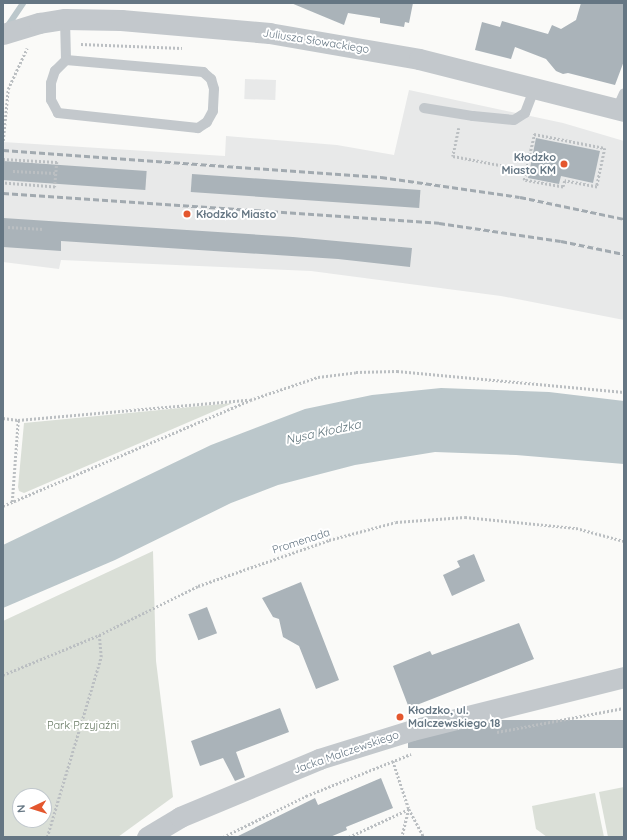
<!DOCTYPE html>
<meta charset="utf-8">
<style>
body{margin:0}
#map{position:relative;width:627px;height:840px;overflow:hidden;background:#fafaf8;font-family:Quicksand,sans-serif}
div>[style]{position:absolute}
[style*='--x']{left:calc(var(--x)*1px);top:calc(var(--y)*1px);width:calc(var(--w)*1px);rotate:calc(var(--a)*1deg)}
.built>*{inset:0;background:#e8e9e9;transform-origin:0 0}
.green>*{inset:0;background:#dadfd7}
.water>*{inset:0;background:#bbc7cb}
.stream>*{height:6px;margin:-3px;padding:0 3px;transform-origin:3px;border-radius:3px;background:#bbc7cb}
.building>*{inset:0;background:#aab3b9;transform-origin:0 0}
.path>*{height:2.5px;margin-top:-1.25px;transform-origin:0;background:repeating-linear-gradient(90deg,#bbbfc2 0 2px,transparent 0 4px)}
.service>*{height:10px;margin:-5px;padding:0 5px;transform-origin:5px;border-radius:5px;background:#c3c8cc}
.minor>*{height:21px;margin:-10.5px;padding:0 10.5px;transform-origin:10.5px;border-radius:10.5px;background:#c3c8cc}
.rail>*{height:3px;margin-top:-1.5px;transform-origin:0;background:repeating-linear-gradient(90deg,#a2aab0 0 6px,transparent 0 9px)}
.dots>*{width:11px;height:11px;translate:-50% -50%;box-sizing:border-box;border:2px solid #fff;border-radius:50%}
span{translate:-50% -50%;white-space:nowrap;text-align:center;line-height:1.15;-webkit-text-stroke:4px #fff;paint-order:stroke}
.street-label{font-size:11px;color:#657683}
.poi-label{font-size:11px;color:#657683;font-weight:700}
.right{translate:-100% -50%;text-align:right}
.left{translate:0 -50%;text-align:left}
.park-label{font-size:11px;color:#687a64}
.water-label{font-size:12px;color:#60757c;font-style:italic}
.frame{position:absolute;inset:0;border:4px solid #657683;pointer-events:none}
.north{position:absolute;left:12px;top:788px;width:40px;height:40px;box-sizing:border-box;background:#fff;border:1px solid #c1c8cd;border-radius:50%;rotate:266deg;font-size:11px;font-weight:700;line-height:16px;text-align:center;color:#657683}
.north::after{content:'';display:block;margin:auto;width:14px;height:18px;background:#e4572e;clip-path:polygon(50% 0,100% 100%,50% 72%,0 100%)}
</style>
<div id="map">
<div class="built">
<div style="left:245px;top:79px;width:31px;height:20px;rotate:2deg"></div>
<div style="clip-path:polygon(409px 90px,563px 123px,624px 141px,624px 320px,501px 296px,311px 271px,61px 260px,59px 269px,3px 262px,3px 142px,225px 156px,226px 136px,337px 145px,394px 155px)"></div>
</div>
<div class="green">
<div style="clip-path:polygon(233px 403px,24px 493px,19px 491px,18px 487px,24px 423px)"></div>
<div style="clip-path:polygon(evenodd,153px 551px,156px 661px,173px 797px,118px 837px,3px 837px,3px 621px,153px 551px,20px 796px,44px 796px,44px 820px,20px 820px,20px 796px)"></div>
<div style="clip-path:polygon(624px 787px,624px 837px,608px 837px,599px 792px)"></div>
<div style="clip-path:polygon(595px 793px,604px 837px,547px 837px,536px 829px,532px 806px)"></div>
</div>
<div class="water">
<div style="clip-path:polygon(441px 388px,549px 392px,624px 401px,624px 464px,516px 455px,435px 452px,355px 465px,278px 485px,231px 503px,115px 560px,3px 608px,3px 545px,211px 445px,305px 409px,372px 395px)"></div>
</div>
<div class="stream">
<div style="--x:7;--y:27;--w:29;--a:-56"></div>
</div>
<div class="building">
<div style="clip-path:polygon(291px 3px,413px 3px,409px 23px,405px 22px,404px 27px,380px 23px,380px 18px,348px 13px,344px 25px)"></div>
<div style="clip-path:polygon(581px 3px,624px 3px,624px 61px,615px 85px,568px 73px,563px 74px,556px 71px,546px 59px,515px 47px,511px 59px,475px 50px,482px 22px,500px 27px,502px 21px,548px 34px,552px 25px,561px 29px,576px 20px)"></div>
<div style="clip-path:polygon(536px 138px,600px 151px,593px 183px,561px 176px,559px 184px,528px 178px)"></div>
<div style="left:3px;top:161px;width:144px;height:19px;rotate:4deg"></div>
<div style="left:192px;top:174px;width:229px;height:18px;rotate:4deg"></div>
<div style="clip-path:polygon(3px 218px,293px 237px,412px 248px,410px 267px,338px 259px,61px 241px,61px 251px,3px 247px)"></div>
<div style="clip-path:polygon(474px 554px,485px 581px,452px 596px,443px 575px,460px 567px,457px 561px)"></div>
<div style="clip-path:polygon(301px 582px,339px 680px,316px 689px,299px 646px,283px 637px,279px 619px,273px 617px,262px 598px)"></div>
<div style="left:207px;top:607px;width:28px;height:20px;rotate:69deg"></div>
<div style="clip-path:polygon(519px 623px,534px 659px,409px 708px,393px 666px,430px 651px,432px 655px)"></div>
<div style="clip-path:polygon(280px 708px,289px 732px,236px 752px,245px 777px,235px 781px,223px 758px,200px 766px,191px 741px)"></div>
<div style="left:624px;top:720px;width:28px;height:216px;rotate:90deg"></div>
<div style="clip-path:polygon(381px 778px,393px 808px,346px 827px,347px 830px,330px 837px,236px 837px,315px 798px,318px 805px)"></div>
</div>
<div class="path">
<div style="--x:81;--y:44;--w:101;--a:2.3"></div>
<div style="--x:459;--y:128;--w:29;--a:102"></div>
<div style="--x:453;--y:156;--w:74;--a:10.9"></div>
<div style="--x:526;--y:170;--w:37;--a:-77"></div>
<div style="--x:534;--y:134;--w:72;--a:11.2"></div>
<div style="--x:605;--y:148;--w:40;--a:102"></div>
<div style="--x:597;--y:187;--w:33;--a:-169"></div>
<div style="--x:565;--y:181;--w:6;--a:108"></div>
<div style="--x:563;--y:187;--w:40;--a:-170"></div>
<div style="--x:524;--y:180;--w:10;--a:-79"></div>
<div style="--x:3;--y:141;--w:52;--a:-84.5"></div>
<div style="--x:8;--y:89;--w:45;--a:-65.1"></div>
<div style="--x:3;--y:159;--w:54;--a:3.2"></div>
<div style="--x:57;--y:162;--w:25;--a:95"></div>
<div style="--x:55;--y:187;--w:52;--a:-175.6"></div>
<div style="--x:13;--y:171;--w:43;--a:2.7"></div>
<div style="--x:8;--y:227;--w:36;--a:3"></div>
<div style="--x:3;--y:418;--w:15;--a:8"></div>
<div style="--x:18;--y:420;--w:231;--a:-5"></div>
<div style="--x:12;--y:502;--w:82;--a:-85.8"></div>
<div style="--x:3;--y:506;--w:269;--a:-23.2"></div>
<div style="--x:250;--y:400;--w:72;--a:-18.7"></div>
<div style="--x:318;--y:377;--w:38;--a:-7"></div>
<div style="--x:356;--y:372;--w:41;--a:-1.4"></div>
<div style="--x:397;--y:371;--w:228;--a:5.3"></div>
<div style="--x:3;--y:675;--w:104;--a:-22.6"></div>
<div style="--x:99;--y:635;--w:110;--a:-26.3"></div>
<div style="--x:198;--y:586;--w:139;--a:-19.3"></div>
<div style="--x:329;--y:540;--w:69;--a:-15"></div>
<div style="--x:396;--y:522;--w:69;--a:-4.1"></div>
<div style="--x:465;--y:517;--w:112;--a:5.7"></div>
<div style="--x:576;--y:528;--w:50;--a:15.2"></div>
<div style="--x:497;--y:732;--w:129;--a:-10.7"></div>
<div style="--x:393;--y:761;--w:51;--a:71.6"></div>
<div style="--x:409;--y:809;--w:29;--a:104"></div>
<div style="--x:47;--y:837;--w:188;--a:-73.3"></div>
<div style="--x:101;--y:657;--w:22;--a:-95"></div>
<div style="--x:223;--y:837;--w:93;--a:-26.3"></div>
<div style="--x:306;--y:796;--w:113;--a:-21.8"></div>
<div style="--x:349;--y:837;--w:66;--a:-25"></div>
<div style="--x:409;--y:809;--w:32;--a:62"></div>
</div>
<div class="service">
<div style="--x:65;--y:19;--w:41;--a:88.6"></div>
<div style="--x:66;--y:60;--w:138;--a:5"></div>
<div style="--x:203;--y:72;--w:11;--a:41"></div>
<div style="--x:211;--y:79;--w:10;--a:73"></div>
<div style="--x:214;--y:89;--w:22;--a:93"></div>
<div style="--x:213;--y:111;--w:13;--a:119"></div>
<div style="--x:207;--y:122;--w:11;--a:146"></div>
<div style="--x:198;--y:128;--w:141;--a:-173.9"></div>
<div style="--x:58;--y:113;--w:15;--a:-118"></div>
<div style="--x:51;--y:100;--w:17;--a:-90"></div>
<div style="--x:51;--y:83;--w:13;--a:-72"></div>
<div style="--x:55;--y:71;--w:16;--a:-45"></div>
<div style="--x:424;--y:108;--w:50;--a:9.3"></div>
<div style="--x:473;--y:116;--w:41;--a:5.6"></div>
<div style="--x:514;--y:120;--w:13;--a:-32"></div>
<div style="--x:525;--y:113;--w:28;--a:-69"></div>
<div style="--x:617;--y:109;--w:17;--a:-66"></div>
</div>
<div class="minor">
<div style="--x:3;--y:34;--w:38;--a:-17"></div>
<div style="--x:39;--y:23;--w:26;--a:-9"></div>
<div style="--x:65;--y:19;--w:56;--a:1"></div>
<div style="--x:121;--y:20;--w:149;--a:5"></div>
<div style="--x:269;--y:33;--w:152;--a:9.8"></div>
<div style="--x:419;--y:59;--w:211;--a:14.2"></div>
<div style="--x:147;--y:837;--w:39;--a:-31"></div>
<div style="--x:180;--y:817;--w:151;--a:-22.6"></div>
<div style="--x:319;--y:759;--w:97;--a:-17.3"></div>
<div style="--x:412;--y:730;--w:219;--a:-14"></div>
</div>
<div class="rail">
<div style="--x:3;--y:150;--w:379;--a:4.1"></div>
<div style="--x:381;--y:177;--w:140;--a:8.2"></div>
<div style="--x:520;--y:197;--w:106;--a:11.9"></div>
<div style="--x:3;--y:193;--w:437;--a:3.9"></div>
<div style="--x:439;--y:223;--w:123;--a:8.4"></div>
<div style="--x:561;--y:241;--w:64;--a:11.7"></div>
</div>
<div class="dots">
<div style="left:564px;top:164px;background:#e4572e"></div>
<div style="left:187px;top:214px;background:#e4572e"></div>
<div style="left:400px;top:717px;background:#e4572e"></div>
</div>
<div class="street-label">
<span style="left:316px;top:41px;rotate:9deg">Juliusza Słowackiego</span>
<span style="left:301px;top:541px;rotate:-18deg">Promenada</span>
<span style="left:346px;top:752px;rotate:-19deg">Jacka Malczewskiego</span>
</div>
<div class="poi-label">
<span class="right" style="left:556px;top:164px">Kłodzko<br>Miasto KM</span>
<span class="left" style="left:196px;top:214px">Kłodzko Miasto</span>
<span class="left" style="left:408px;top:717px">Kłodzko, ul.<br>Malczewskiego 18</span>
</div>
<div class="park-label">
<span style="left:83px;top:725px">Park Przyjaźni</span>
</div>
<div class="water-label">
<span style="left:323px;top:432px;rotate:-12deg">Nysa Kłodzka</span>
</div>
<div class="frame"></div>
<div class="north">N</div>
</div>
